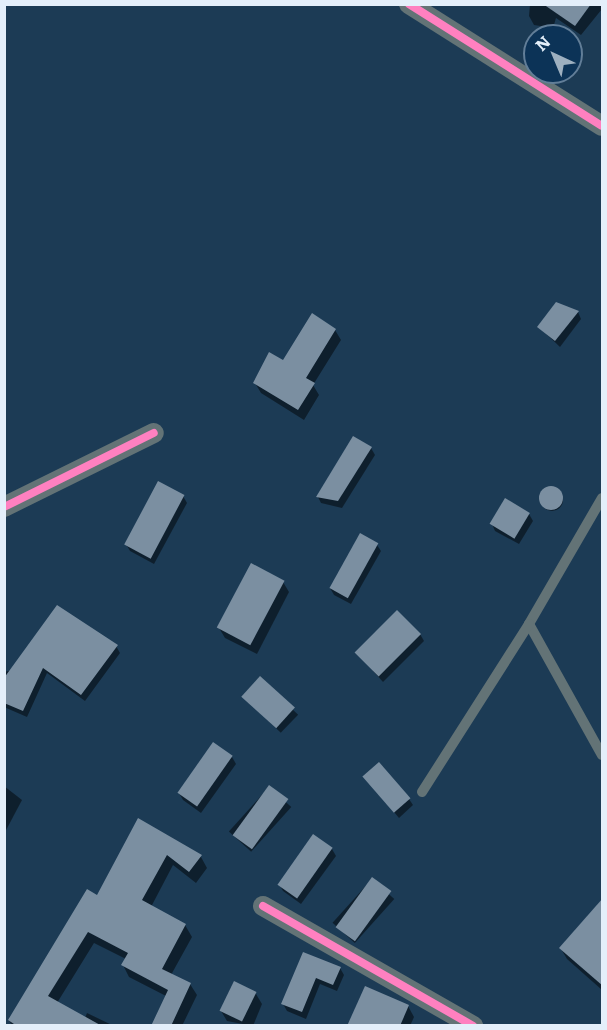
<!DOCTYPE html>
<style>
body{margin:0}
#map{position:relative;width:607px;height:1030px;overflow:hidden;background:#1c3b55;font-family:Literata,serif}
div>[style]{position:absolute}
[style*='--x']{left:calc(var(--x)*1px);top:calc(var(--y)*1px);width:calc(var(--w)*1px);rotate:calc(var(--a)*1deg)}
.shadow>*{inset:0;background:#0007;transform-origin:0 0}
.round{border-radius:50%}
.building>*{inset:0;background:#7b8fa1;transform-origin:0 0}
.lane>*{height:10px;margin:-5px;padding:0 5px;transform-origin:5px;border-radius:5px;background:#637376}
.street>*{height:20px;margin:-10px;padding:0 10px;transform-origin:10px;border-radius:10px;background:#637376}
.cycleway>*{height:8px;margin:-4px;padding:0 4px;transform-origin:4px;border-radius:4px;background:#ff80c0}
span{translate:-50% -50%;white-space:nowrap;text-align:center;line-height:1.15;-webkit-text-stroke:6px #0c3357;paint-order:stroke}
.frame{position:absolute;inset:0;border:6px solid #e4effa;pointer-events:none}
.north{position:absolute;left:523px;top:24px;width:60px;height:60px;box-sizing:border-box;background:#0c3357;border:2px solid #627e98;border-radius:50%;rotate:316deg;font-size:16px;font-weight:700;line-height:24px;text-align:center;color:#e4effa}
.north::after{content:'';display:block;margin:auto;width:21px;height:27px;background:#9eb0c0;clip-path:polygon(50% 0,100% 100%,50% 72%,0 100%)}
</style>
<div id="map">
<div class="shadow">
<div style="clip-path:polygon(530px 4px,602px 4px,602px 9px,581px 35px,556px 18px,553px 28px,534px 25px,529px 16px)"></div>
<div style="clip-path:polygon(578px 312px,581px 319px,560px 347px,539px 327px)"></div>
<div style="clip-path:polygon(335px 330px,341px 340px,313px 385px,319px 395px,304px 420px,261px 393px,255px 383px)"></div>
<div style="clip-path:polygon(371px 448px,375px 455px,342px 508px,321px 503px,318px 497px)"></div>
<div class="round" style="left:541px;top:489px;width:22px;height:22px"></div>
<div style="clip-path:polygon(183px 496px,187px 503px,154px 564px,130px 551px,126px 544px)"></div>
<div style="clip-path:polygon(529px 514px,533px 521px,519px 544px,495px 531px,492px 524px)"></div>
<div style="clip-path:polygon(377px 545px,381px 551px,351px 604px,334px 595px,330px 588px)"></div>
<div style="clip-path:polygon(283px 582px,289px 592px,257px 654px,225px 638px,219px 628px)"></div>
<div style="clip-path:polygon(420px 634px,424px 641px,383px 682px,357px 653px)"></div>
<div style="clip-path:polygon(116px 646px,120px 653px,85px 701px,47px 673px,27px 717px,4px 707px,4px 672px)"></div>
<div style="left:260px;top:678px;width:53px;height:25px;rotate:44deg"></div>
<div style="clip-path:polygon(232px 757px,236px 764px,201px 813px,183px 800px,179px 793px)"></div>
<div style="clip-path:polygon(365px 777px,409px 799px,413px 805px,399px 818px)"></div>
<div style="clip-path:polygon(4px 786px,22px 800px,4px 834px)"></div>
<div style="left:269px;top:787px;width:30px;height:60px;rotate:42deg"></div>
<div style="clip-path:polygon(139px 821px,201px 857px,207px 868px,196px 883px,173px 865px,151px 907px,185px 925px,192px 937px,171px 975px,190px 984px,197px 995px,182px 1026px,152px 1026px,166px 996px,129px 977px,123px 965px,126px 959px,94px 943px,57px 1003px,85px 1018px,87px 1013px,114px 1026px,12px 1026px,9px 1020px,97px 897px)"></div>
<div style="clip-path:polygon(332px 849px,336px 856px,301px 904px,283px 891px,279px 884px)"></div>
<div style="left:372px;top:879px;width:30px;height:59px;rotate:42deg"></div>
<div style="clip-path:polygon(602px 900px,602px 990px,567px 959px,561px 949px)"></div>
<div style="clip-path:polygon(304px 954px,340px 968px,344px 975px,337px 991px,320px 984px,306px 1019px,287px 1011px,283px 1004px)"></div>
<div style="clip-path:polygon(256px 994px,262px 1004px,253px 1026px,227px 1021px,221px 1011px)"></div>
<div style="clip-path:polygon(408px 1006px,414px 1017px,410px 1026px,349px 1026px)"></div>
</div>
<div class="building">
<div style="clip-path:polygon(543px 4px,591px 4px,575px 26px)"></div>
<div style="clip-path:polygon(556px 302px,579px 311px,555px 341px,537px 327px)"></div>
<div style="clip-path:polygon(312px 313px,336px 329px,306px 378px,315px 383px,298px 410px,253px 383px,269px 352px,283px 360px)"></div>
<div style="clip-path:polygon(353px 436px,372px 447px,338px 501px,316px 497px)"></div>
<div style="left:158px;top:481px;width:30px;height:72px;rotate:28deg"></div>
<div class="round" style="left:539px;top:486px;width:24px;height:24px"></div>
<div style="left:505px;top:498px;width:29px;height:30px;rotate:31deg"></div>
<div style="left:360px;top:533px;width:21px;height:63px;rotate:29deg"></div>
<div style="left:251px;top:563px;width:38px;height:73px;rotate:28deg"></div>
<div style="clip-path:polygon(57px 605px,118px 645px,81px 695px,43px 668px,23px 711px,4px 703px,4px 678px)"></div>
<div style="left:397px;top:610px;width:34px;height:60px;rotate:45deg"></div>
<div style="left:260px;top:676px;width:47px;height:28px;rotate:42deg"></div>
<div style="left:213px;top:742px;width:24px;height:62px;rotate:35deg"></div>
<div style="left:379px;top:762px;width:48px;height:22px;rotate:49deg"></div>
<div style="left:269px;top:785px;width:24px;height:62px;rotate:36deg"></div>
<div style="clip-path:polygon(138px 818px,202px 855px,189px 872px,167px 855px,142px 900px,186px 924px,162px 969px,191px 983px,171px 1026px,151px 1026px,168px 990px,121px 965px,128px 953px,88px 932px,48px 996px,102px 1026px,17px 1026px,8px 1020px,87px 889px,97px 895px)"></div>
<div style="left:313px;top:834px;width:24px;height:62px;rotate:35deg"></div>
<div style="left:372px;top:877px;width:24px;height:62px;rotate:36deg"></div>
<div style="clip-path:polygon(603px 898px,603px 986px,559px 948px)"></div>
<div style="clip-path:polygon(303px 952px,341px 967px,333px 985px,316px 978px,302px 1012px,281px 1004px)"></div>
<div style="left:234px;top:981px;width:25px;height:33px;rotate:26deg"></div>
<div style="clip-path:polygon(365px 986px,409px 1005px,400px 1026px,347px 1026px)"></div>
</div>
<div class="lane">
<div style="--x:602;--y:498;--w:146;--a:120.1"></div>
<div style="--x:529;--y:624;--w:150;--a:60.9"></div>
<div style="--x:422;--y:792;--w:199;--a:-57.5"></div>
</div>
<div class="street">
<div style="--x:409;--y:4;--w:228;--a:32.3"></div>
<div style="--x:4;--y:507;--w:167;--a:-26.3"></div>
<div style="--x:263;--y:906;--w:242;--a:29.7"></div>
</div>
<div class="cycleway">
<div style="--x:409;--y:4;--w:228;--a:32.3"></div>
<div style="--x:4;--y:507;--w:167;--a:-26.3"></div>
<div style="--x:263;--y:906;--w:242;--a:29.7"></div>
</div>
<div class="frame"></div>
<div class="north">N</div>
</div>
